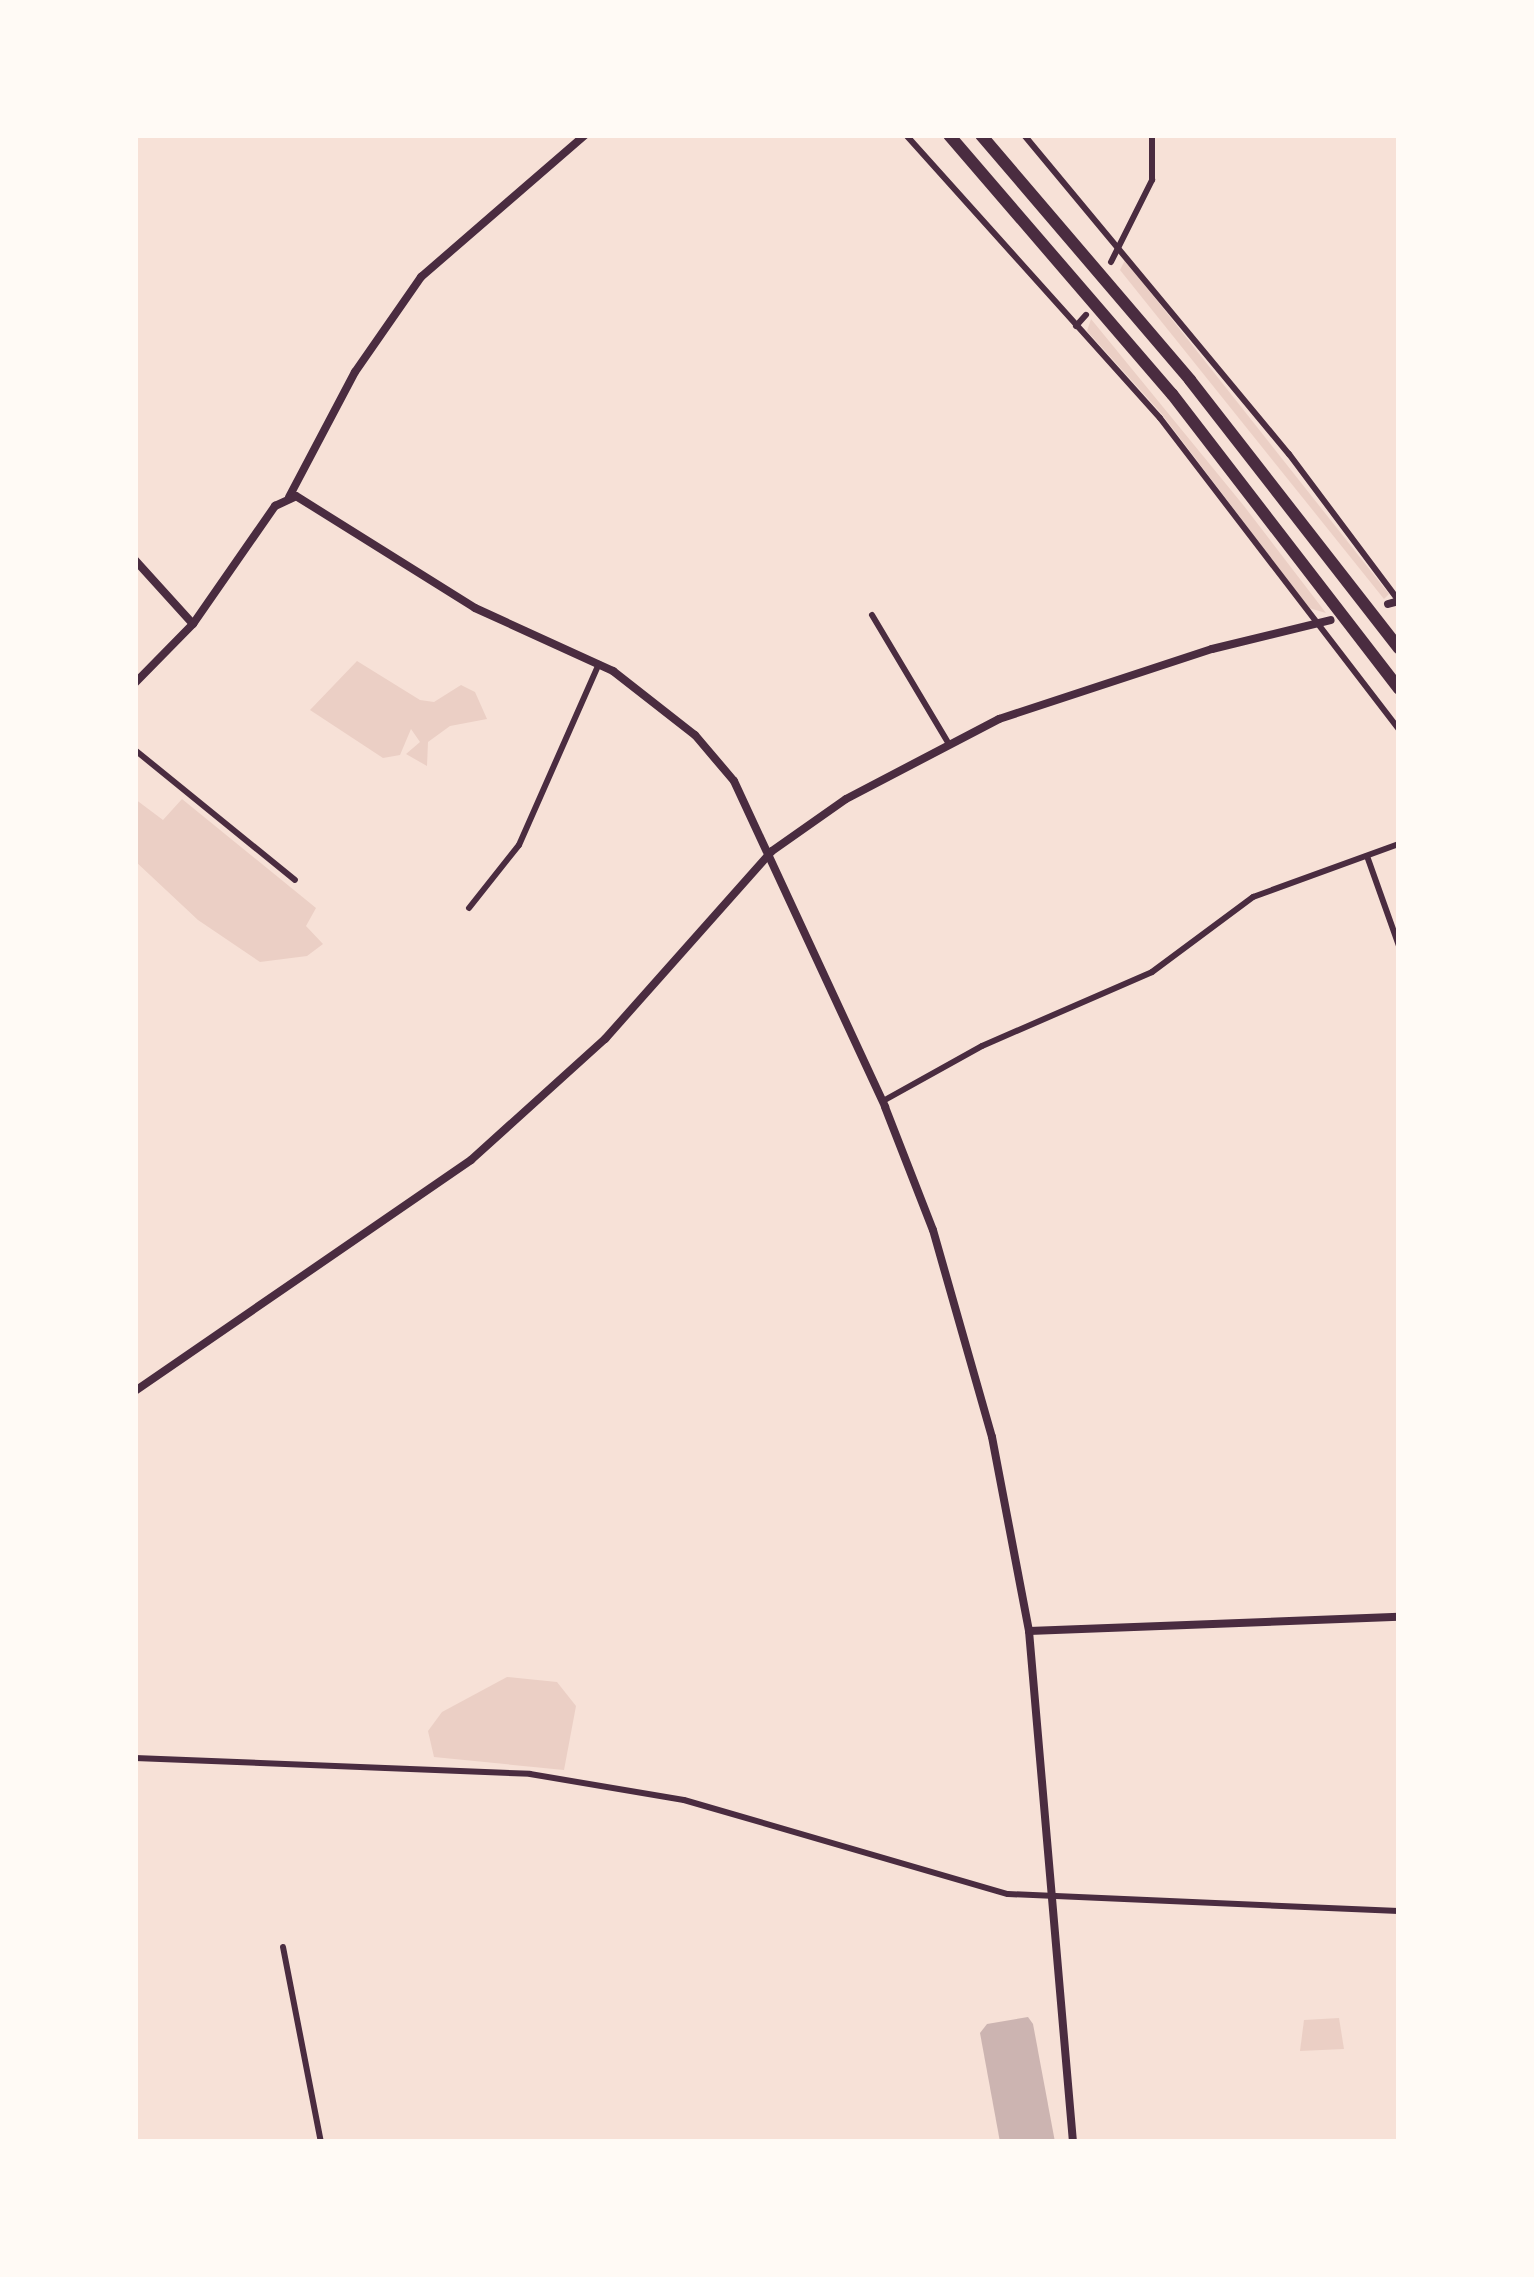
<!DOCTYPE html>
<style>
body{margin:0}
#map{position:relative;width:1534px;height:2277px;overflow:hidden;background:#f7e1d7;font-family:"IBM Plex Serif",serif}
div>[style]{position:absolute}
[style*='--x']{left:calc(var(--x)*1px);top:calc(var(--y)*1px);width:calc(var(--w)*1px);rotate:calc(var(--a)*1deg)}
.green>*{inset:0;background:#ebcfc5}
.building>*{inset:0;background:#ccb4b1}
.minor>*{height:6px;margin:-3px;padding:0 3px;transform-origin:3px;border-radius:3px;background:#4a2c40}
.tertiary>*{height:8px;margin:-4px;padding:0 4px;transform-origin:4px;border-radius:4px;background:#4a2c40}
.motorway>*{height:12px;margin:-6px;padding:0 6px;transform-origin:6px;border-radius:6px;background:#4a2c40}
span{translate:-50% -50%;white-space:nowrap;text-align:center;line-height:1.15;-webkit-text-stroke:12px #fffaf5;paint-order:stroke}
.frame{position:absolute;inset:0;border:138px solid #fffaf5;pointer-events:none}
</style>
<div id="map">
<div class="green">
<div style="clip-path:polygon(1125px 260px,1389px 594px,1384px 599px,1120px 270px)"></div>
<div style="clip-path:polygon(1091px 319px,1244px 506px,1326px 613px,1309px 608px,1161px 413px,1087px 331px)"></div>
<div style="clip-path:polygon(357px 661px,420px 700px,434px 702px,461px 685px,475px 692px,487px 719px,450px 726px,428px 742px,427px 766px,406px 754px,420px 742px,411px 729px,400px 755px,383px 758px,310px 710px)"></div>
<div style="clip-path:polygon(135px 799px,163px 820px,182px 799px,316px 908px,306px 926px,323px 944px,307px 956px,260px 962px,198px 920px,135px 861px)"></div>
<div style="clip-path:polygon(507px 1677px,557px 1682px,576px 1706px,564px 1770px,434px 1757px,428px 1731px,442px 1712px)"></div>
<div style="clip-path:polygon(1339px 2018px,1344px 2049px,1300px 2051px,1304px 2020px)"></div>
</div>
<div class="building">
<div style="clip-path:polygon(1028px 2017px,1033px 2024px,1055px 2142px,1000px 2142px,980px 2033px,987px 2024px)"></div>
</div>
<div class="minor">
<div style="--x:906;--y:135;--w:380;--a:48.1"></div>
<div style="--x:1160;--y:418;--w:392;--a:52.5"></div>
<div style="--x:1024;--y:135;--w:415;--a:50.3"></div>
<div style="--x:1289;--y:454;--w:184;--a:53.2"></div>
<div style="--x:1111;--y:262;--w:92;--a:-63.4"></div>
<div style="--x:1152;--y:180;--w:45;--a:-90"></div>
<div style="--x:1076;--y:326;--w:15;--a:-48"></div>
<div style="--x:872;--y:615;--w:147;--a:59.2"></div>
<div style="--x:135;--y:750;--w:206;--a:39.1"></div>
<div style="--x:1367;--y:856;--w:96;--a:70.4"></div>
<div style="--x:469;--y:908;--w:80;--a:-51.6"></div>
<div style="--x:519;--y:845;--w:198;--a:-66.2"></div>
<div style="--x:883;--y:1101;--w:113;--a:-29.1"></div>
<div style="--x:982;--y:1046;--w:185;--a:-23.5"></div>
<div style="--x:1152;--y:972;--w:126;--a:-36.6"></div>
<div style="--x:1253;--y:897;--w:155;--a:-20"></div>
<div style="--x:135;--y:1758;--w:395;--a:2.3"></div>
<div style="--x:530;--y:1774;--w:156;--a:9.6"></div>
<div style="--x:684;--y:1800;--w:337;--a:16.2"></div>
<div style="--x:1008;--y:1894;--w:391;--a:2.5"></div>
<div style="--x:283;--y:1947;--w:199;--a:79"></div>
</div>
<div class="tertiary">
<div style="--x:289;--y:497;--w:141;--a:-62.2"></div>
<div style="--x:355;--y:372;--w:116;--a:-55.2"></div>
<div style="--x:421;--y:277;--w:217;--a:-40.9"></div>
<div style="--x:135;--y:560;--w:86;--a:47.8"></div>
<div style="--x:1388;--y:604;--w:11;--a:-15"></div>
<div style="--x:135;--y:683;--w:83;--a:-45.5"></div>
<div style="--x:193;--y:624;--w:144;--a:-55.2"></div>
<div style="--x:275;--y:506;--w:23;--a:-25"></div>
<div style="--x:296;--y:496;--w:211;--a:32"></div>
<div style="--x:475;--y:608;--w:152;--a:24.5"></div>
<div style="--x:613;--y:671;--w:104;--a:38"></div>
<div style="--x:695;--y:735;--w:60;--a:49.7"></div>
<div style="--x:734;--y:781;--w:359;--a:65.1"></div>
<div style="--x:885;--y:1107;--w:132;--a:68.7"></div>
<div style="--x:933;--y:1230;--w:215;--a:74.1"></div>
<div style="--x:992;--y:1437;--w:197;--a:79.2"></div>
<div style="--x:1029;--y:1631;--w:513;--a:85.08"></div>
<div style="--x:135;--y:1391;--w:408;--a:-34.5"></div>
<div style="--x:471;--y:1160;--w:181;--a:-42.1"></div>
<div style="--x:605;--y:1039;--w:251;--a:-48.4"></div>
<div style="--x:772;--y:851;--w:90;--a:-35.1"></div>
<div style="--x:846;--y:799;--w:173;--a:-27.6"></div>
<div style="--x:999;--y:719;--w:224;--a:-18.2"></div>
<div style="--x:1212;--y:649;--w:122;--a:-13.7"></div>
<div style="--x:1029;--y:1631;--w:370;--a:-2.2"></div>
</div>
<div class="motorway">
<div style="--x:949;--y:135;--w:342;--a:49.3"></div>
<div style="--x:1172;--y:394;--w:372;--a:52.4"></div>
<div style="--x:981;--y:135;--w:322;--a:49.5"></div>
<div style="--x:1190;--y:380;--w:340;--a:52.1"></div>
</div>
<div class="frame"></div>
</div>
